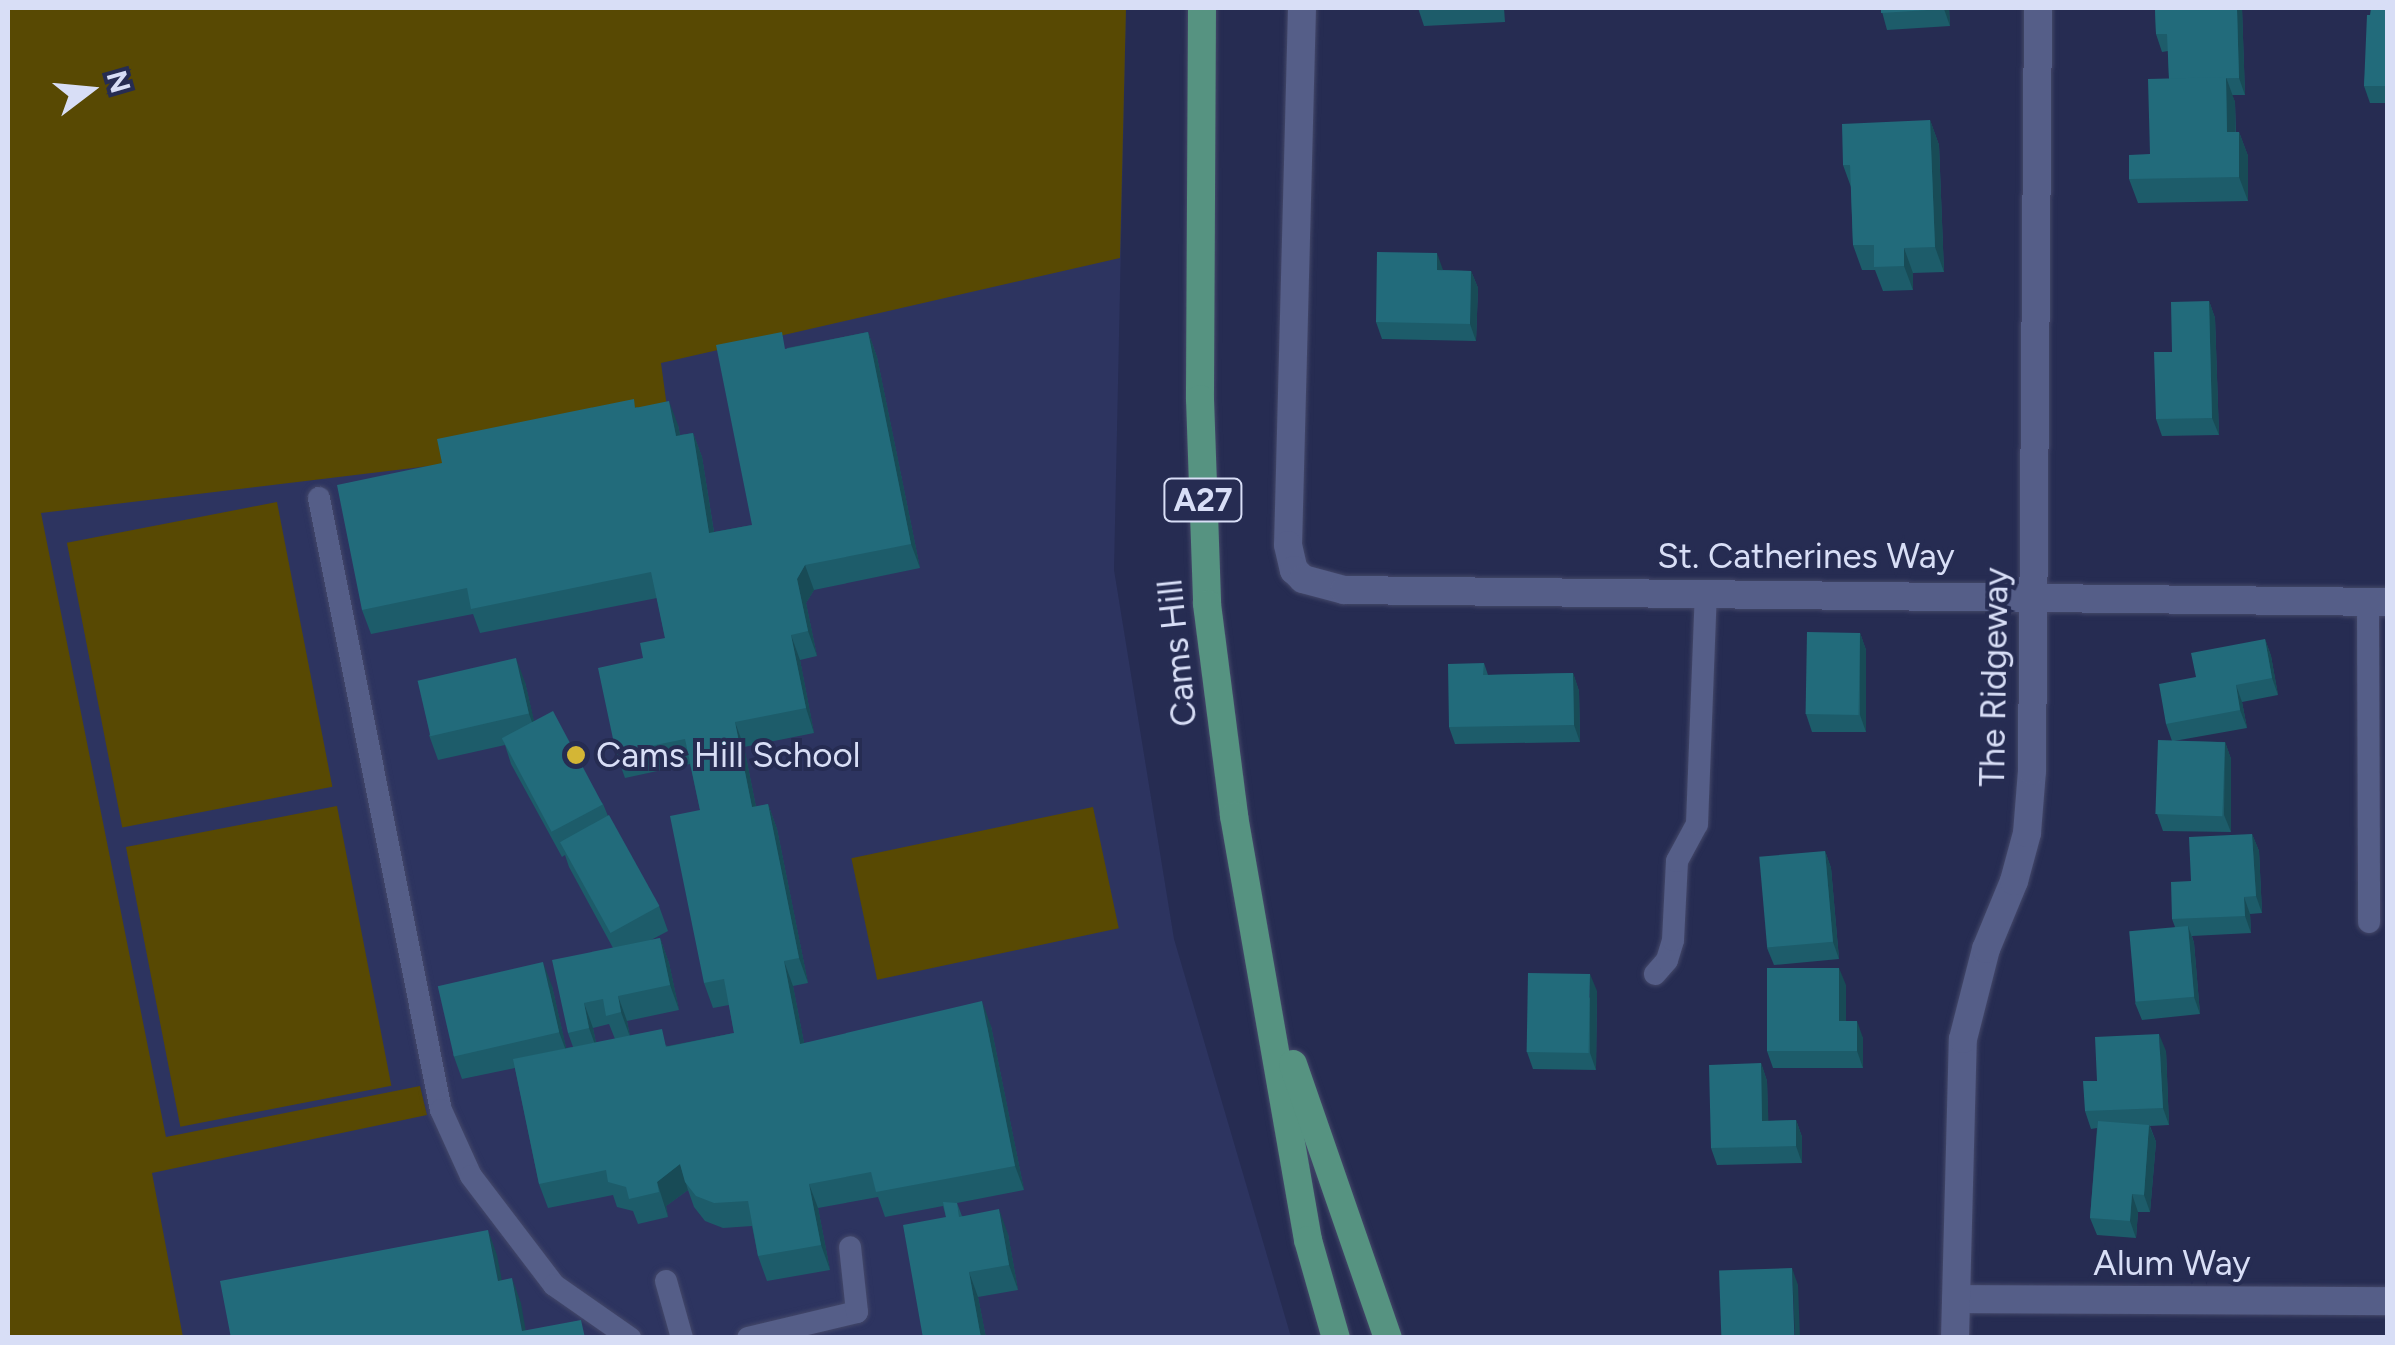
<!DOCTYPE html>
<style>
body{margin:0}
#map{position:relative;width:2395px;height:1345px;overflow:hidden;background:#262c52;font-family:Figtree,sans-serif}
div>[style]{position:absolute}
[style*='--x']{left:calc(var(--x)*1px);top:calc(var(--y)*1px);width:calc(var(--w)*1px);rotate:calc(var(--a)*1deg)}
.built>*{inset:0;background:#2d3460}
.green>*{inset:0;background:#584903;transform-origin:0 0}
.roads{filter:drop-shadow(0 0 2px #444869) drop-shadow(0 0 2px #444869)}
.service>*{height:22px;margin:-11px;padding:0 11px;transform-origin:11px;border-radius:11px;background:#555e88}
.minor>*{height:28px;margin:-14px;padding:0 14px;transform-origin:14px;border-radius:14px;background:#555e88}
.primary>*{height:28px;margin:-14px;padding:0 14px;transform-origin:14px;border-radius:14px;background:#569381}
.wall>*{inset:0;background:#1d5c6a}
.shaded-wall>*{inset:0;background:#184b56}
.building>*{inset:0;background:#226b7b;transform-origin:0 0}
.dots>*{width:28px;height:28px;translate:-50% -50%;box-sizing:border-box;border:5px solid #262c52;border-radius:50%}
span{translate:-50% -50%;white-space:nowrap;text-align:center;line-height:1.15;-webkit-text-stroke:8px #262c52;paint-order:stroke}
.shield-label span{padding:2px 8px;background:#262c52;border:2px solid;border-radius:8px;-webkit-text-stroke-width:0}
.shield-label{font-size:32px;color:#d8def6;font-weight:700}
.street-label{font-size:35px;color:#d8def6}
.poi-label{font-size:35px;color:#d8def6}
.left{translate:0 -50%;text-align:left}
.frame{position:absolute;inset:0;border:10px solid #d8def6;pointer-events:none}
.north{position:absolute;left:40px;top:40px;width:100px;height:100px;-webkit-text-stroke:8px #262c52;paint-order:stroke;rotate:74deg;font-size:28px;font-weight:700;line-height:40px;text-align:center;color:#d8def6}
.north::after{content:'';display:block;margin:auto;width:35px;height:45px;background:#d8def6;clip-path:polygon(50% 0,100% 100%,50% 72%,0 100%)}
</style>
<div id="map">
<div class="built">
<div style="clip-path:polygon(1126px 8px,1114px 570px,1174px 939px,1291px 1337px,8px 1338px,8px 64px)"></div>
</div>
<div class="green">
<div style="clip-path:polygon(8px 8px,1126px 8px,1120px 258px,661px 363px,670px 429px,446px 464px,41px 513px,166px 1137px,420px 1086px,427px 1115px,152px 1173px,183px 1337px,8px 1337px)"></div>
<div style="left:277px;top:502px;width:290px;height:214px;rotate:79deg"></div>
<div style="left:337px;top:806px;width:285px;height:215px;rotate:79deg"></div>
<div style="left:1093px;top:807px;width:124px;height:247px;rotate:78deg"></div>
</div>
<div class="roads">
<div class="service">
<div style="--x:319;--y:498;--w:624;--a:78.73"></div>
<div style="--x:441;--y:1110;--w:72;--a:65.6"></div>
<div style="--x:471;--y:1176;--w:137;--a:52.7"></div>
<div style="--x:554;--y:1285;--w:93;--a:34.9"></div>
<div style="--x:2368;--y:602;--w:320;--a:89.8"></div>
<div style="--x:1655;--y:974;--w:18;--a:-49"></div>
<div style="--x:1667;--y:960;--w:21;--a:-73"></div>
<div style="--x:1673;--y:940;--w:79;--a:-87.1"></div>
<div style="--x:1677;--y:861;--w:42;--a:-61.6"></div>
<div style="--x:1697;--y:824;--w:231;--a:-87.8"></div>
<div style="--x:666;--y:1281;--w:59;--a:74.3"></div>
<div style="--x:748;--y:1338;--w:112;--a:-13.4"></div>
<div style="--x:857;--y:1312;--w:65;--a:-96.1"></div>
</div>
<div class="minor">
<div style="--x:1302;--y:8;--w:537;--a:91.49"></div>
<div style="--x:1288;--y:545;--w:26;--a:77"></div>
<div style="--x:1294;--y:570;--w:13;--a:45"></div>
<div style="--x:1303;--y:579;--w:42;--a:15"></div>
<div style="--x:1344;--y:590;--w:1044;--a:0.66"></div>
<div style="--x:1956;--y:1299;--w:432;--a:0.3"></div>
<div style="--x:1955;--y:1338;--w:299;--a:-88.5"></div>
<div style="--x:1963;--y:1039;--w:93;--a:-75.7"></div>
<div style="--x:1986;--y:949;--w:74;--a:-67.6"></div>
<div style="--x:2014;--y:881;--w:50;--a:-74.8"></div>
<div style="--x:2027;--y:833;--w:62;--a:-85.4"></div>
<div style="--x:2032;--y:771;--w:763;--a:-89.55"></div>
</div>
<div class="primary">
<div style="--x:1202;--y:8;--w:391;--a:90.3"></div>
<div style="--x:1200;--y:399;--w:205;--a:88"></div>
<div style="--x:1207;--y:604;--w:214;--a:82.7"></div>
<div style="--x:1234;--y:816;--w:430;--a:80.1"></div>
<div style="--x:1308;--y:1240;--w:102;--a:74.1"></div>
<div style="--x:1293;--y:1064;--w:290;--a:70.9"></div>
</div>
</div>
<div class="wall">
<div style="clip-path:polygon(1418px 8px,1504px 8px,1505px 22px,1424px 26px)"></div>
<div style="clip-path:polygon(1881px 8px,1949px 8px,1950px 26px,1887px 30px)"></div>
<div style="clip-path:polygon(2155px 8px,2242px 8px,2245px 95px,2232px 95px,2235px 102px,2236px 132px,2239px 132px,2248px 156px,2248px 201px,2138px 203px,2129px 179px,2150px 154px,2169px 79px,2168px 51px,2162px 52px,2156px 34px)"></div>
<div style="clip-path:polygon(2388px 8px,2388px 103px,2370px 103px,2364px 86px,2370px 15px)"></div>
<div style="clip-path:polygon(1930px 120px,1939px 145px,1944px 272px,1913px 273px,1913px 290px,1883px 291px,1875px 270px,1862px 270px,1853px 245px,1851px 187px,1843px 165px)"></div>
<div style="clip-path:polygon(1443px 270px,1471px 271px,1478px 288px,1476px 341px,1382px 339px,1376px 322px)"></div>
<div style="clip-path:polygon(2209px 301px,2215px 318px,2219px 435px,2162px 436px,2156px 419px,2172px 352px)"></div>
<div style="clip-path:polygon(evenodd,868px 332px,877px 357px,920px 568px,814px 590px,806px 603px,817px 656px,800px 660px,814px 733px,744px 747px,756px 807px,768px 804px,777px 829px,808px 983px,793px 986px,804px 1043px,991px 1026px,1024px 1190px,957px 1203px,962px 1216px,1008px 1234px,1018px 1290px,978px 1297px,986px 1338px,923px 1338px,946px 1217px,943px 1206px,885px 1217px,878px 1197px,818px 1208px,830px 1270px,767px 1281px,758px 1256px,752px 1226px,723px 1228px,705px 1221px,694px 1207px,688px 1190px,666px 1206px,668px 1217px,638px 1224px,633px 1211px,617px 1207px,613px 1195px,548px 1208px,539px 1184px,515px 1068px,462px 1079px,453px 1054px,552px 986px,566px 1048px,573px 1047px,568px 1033px,613px 948px,569px 867px,565px 855px,562px 857px,511px 764px,505px 745px,438px 760px,429px 735px,525px 682px,534px 722px,603px 804px,608px 816px,659px 906px,668px 931px,651px 940px,660px 938px,669px 963px,679px 1010px,627px 1021px,630px 1036px,668px 1046px,734px 1033px,729px 1005px,713px 1008px,704px 983px,700px 810px,690px 764px,625px 778px,616px 753px,643px 658px,665px 638px,657px 598px,480px 633px,473px 614px,371px 634px,362px 610px,442px 463px,637px 407px,678px 425px,680px 435px,693px 433px,702px 457px,714px 532px,752px 525px,787px 348px,868px 332px,609px 1024px,615px 1039px,596px 1043px,593px 1028px,609px 1024px)"></div>
<div style="clip-path:polygon(1860px 633px,1866px 650px,1866px 732px,1812px 732px,1806px 714px)"></div>
<div style="clip-path:polygon(2265px 639px,2271px 656px,2278px 695px,2242px 702px,2247px 728px,2174px 741px,2225px 742px,2231px 759px,2231px 832px,2163px 831px,2157px 814px,2172px 741px,2166px 724px,2196px 677px)"></div>
<div style="clip-path:polygon(1484px 663px,1488px 675px,1573px 673px,1579px 691px,1580px 742px,1455px 744px,1449px 727px)"></div>
<div style="clip-path:polygon(2252px 834px,2259px 851px,2262px 913px,2250px 914px,2251px 933px,2192px 936px,2194px 943px,2200px 1014px,2142px 1020px,2135px 1003px,2175px 927px,2172px 919px,2191px 881px)"></div>
<div style="clip-path:polygon(1825px 851px,1831px 868px,1839px 959px,1774px 965px,1767px 948px)"></div>
<div style="clip-path:polygon(1846px 985px,1846px 1021px,1863px 1038px,1863px 1068px,1773px 1068px,1767px 1051px)"></div>
<div style="clip-path:polygon(1597px 991px,1596px 1070px,1533px 1069px,1527px 1052px)"></div>
<div style="clip-path:polygon(2166px 1051px,2169px 1125px,2150px 1126px,2156px 1142px,2150px 1212px,2138px 1212px,2136px 1238px,2097px 1235px,2090px 1218px,2097px 1128px,2091px 1129px,2085px 1111px,2097px 1081px)"></div>
<div style="clip-path:polygon(1761px 1063px,1767px 1081px,1768px 1121px,1796px 1120px,1802px 1137px,1802px 1163px,1717px 1165px,1711px 1148px)"></div>
</div>
<div class="shaded-wall">
<div style="clip-path:polygon(1944px 8px,1949px 8px,1950px 26px,1944px 9px)"></div>
<div style="clip-path:polygon(2237px 8px,2242px 8px,2245px 95px,2239px 78px)"></div>
<div style="clip-path:polygon(2226px 77px,2235px 102px,2236px 157px,2227px 132px)"></div>
<div style="clip-path:polygon(1930px 120px,1939px 145px,1944px 272px,1935px 247px)"></div>
<div style="clip-path:polygon(2239px 132px,2248px 156px,2248px 201px,2239px 177px)"></div>
<div style="clip-path:polygon(1904px 248px,1913px 273px,1913px 290px,1904px 266px)"></div>
<div style="clip-path:polygon(1437px 253px,1443px 270px,1437px 270px)"></div>
<div style="clip-path:polygon(1471px 271px,1478px 288px,1476px 341px,1470px 324px)"></div>
<div style="clip-path:polygon(2209px 301px,2215px 318px,2219px 435px,2212px 418px)"></div>
<div style="clip-path:polygon(868px 332px,877px 357px,920px 568px,911px 544px)"></div>
<div style="clip-path:polygon(669px 401px,678px 425px,685px 461px,676px 436px)"></div>
<div style="clip-path:polygon(693px 433px,702px 457px,718px 558px,709px 533px)"></div>
<div style="clip-path:polygon(805px 565px,814px 590px,806px 603px,817px 656px,808px 631px,797px 579px)"></div>
<div style="clip-path:polygon(1860px 633px,1866px 650px,1866px 732px,1860px 715px)"></div>
<div style="clip-path:polygon(791px 635px,800px 660px,814px 733px,806px 708px)"></div>
<div style="clip-path:polygon(2265px 639px,2271px 656px,2278px 695px,2272px 678px)"></div>
<div style="clip-path:polygon(516px 658px,525px 682px,538px 738px,529px 714px)"></div>
<div style="clip-path:polygon(1573px 673px,1579px 691px,1580px 742px,1574px 725px)"></div>
<div style="clip-path:polygon(2236px 685px,2242px 702px,2247px 728px,2240px 710px)"></div>
<div style="clip-path:polygon(735px 722px,744px 747px,761px 832px,752px 807px)"></div>
<div style="clip-path:polygon(2225px 742px,2231px 759px,2231px 832px,2224px 815px)"></div>
<div style="clip-path:polygon(768px 804px,777px 829px,808px 983px,799px 958px)"></div>
<div style="clip-path:polygon(2252px 834px,2259px 851px,2262px 913px,2256px 896px)"></div>
<div style="clip-path:polygon(1825px 851px,1831px 868px,1839px 959px,1833px 942px)"></div>
<div style="clip-path:polygon(2244px 897px,2250px 914px,2251px 933px,2245px 916px)"></div>
<div style="clip-path:polygon(2188px 926px,2194px 943px,2200px 1014px,2194px 997px)"></div>
<div style="clip-path:polygon(660px 938px,669px 963px,679px 1010px,670px 985px)"></div>
<div style="clip-path:polygon(784px 961px,793px 986px,809px 1069px,800px 1044px)"></div>
<div style="clip-path:polygon(543px 962px,552px 986px,568px 1056px,559px 1032px)"></div>
<div style="clip-path:polygon(1839px 968px,1846px 985px,1846px 1038px,1839px 1021px)"></div>
<div style="clip-path:polygon(1590px 974px,1597px 991px,1596px 1070px,1590px 1053px)"></div>
<div style="clip-path:polygon(618px 996px,627px 1021px,630px 1037px,621px 1012px)"></div>
<div style="clip-path:polygon(982px 1001px,991px 1026px,1024px 1190px,1015px 1166px)"></div>
<div style="clip-path:polygon(584px 1003px,593px 1028px,598px 1053px,589px 1028px)"></div>
<div style="clip-path:polygon(1857px 1021px,1863px 1038px,1863px 1068px,1857px 1051px)"></div>
<div style="clip-path:polygon(2159px 1034px,2166px 1051px,2169px 1125px,2163px 1108px)"></div>
<div style="clip-path:polygon(1761px 1063px,1767px 1081px,1769px 1138px,1762px 1121px)"></div>
<div style="clip-path:polygon(1796px 1120px,1802px 1137px,1802px 1163px,1796px 1146px)"></div>
<div style="clip-path:polygon(2149px 1125px,2156px 1142px,2150px 1212px,2144px 1195px)"></div>
<div style="clip-path:polygon(680px 1164px,688px 1190px,666px 1206px,668px 1217px,657px 1182px)"></div>
<div style="clip-path:polygon(809px 1184px,818px 1208px,830px 1270px,821px 1245px)"></div>
<div style="clip-path:polygon(2132px 1194px,2138px 1212px,2136px 1238px,2130px 1221px)"></div>
<div style="clip-path:polygon(999px 1209px,1008px 1234px,1018px 1290px,1009px 1265px)"></div>
<div style="clip-path:polygon(488px 1230px,497px 1255px,507px 1306px,498px 1281px)"></div>
<div style="clip-path:polygon(1792px 1268px,1798px 1285px,1800px 1338px,1795px 1338px)"></div>
<div style="clip-path:polygon(969px 1272px,978px 1297px,986px 1338px,981px 1338px)"></div>
<div style="clip-path:polygon(512px 1278px,521px 1303px,527px 1338px,522px 1331px)"></div>
</div>
<div class="building">
<div style="clip-path:polygon(1881px 8px,1944px 8px,1944px 9px,1881px 13px)"></div>
<div style="clip-path:polygon(2155px 8px,2237px 8px,2239px 78px,2169px 79px,2167px 34px,2156px 34px)"></div>
<div style="clip-path:polygon(2371px 8px,2388px 8px,2388px 86px,2364px 86px,2367px 15px,2370px 15px)"></div>
<div style="clip-path:polygon(2226px 77px,2227px 132px,2239px 132px,2239px 177px,2129px 179px,2129px 155px,2150px 154px,2148px 79px)"></div>
<div style="clip-path:polygon(1930px 120px,1935px 247px,1904px 248px,1904px 266px,1874px 267px,1874px 245px,1853px 245px,1850px 165px,1843px 165px,1842px 124px)"></div>
<div style="clip-path:polygon(1377px 252px,1437px 253px,1437px 270px,1471px 271px,1470px 324px,1376px 322px)"></div>
<div style="clip-path:polygon(2209px 301px,2212px 418px,2156px 419px,2154px 352px,2172px 352px,2171px 302px)"></div>
<div style="clip-path:polygon(782px 332px,785px 349px,868px 332px,911px 544px,805px 565px,797px 579px,808px 631px,791px 635px,806px 708px,735px 722px,752px 807px,768px 804px,799px 958px,784px 961px,800px 1044px,982px 1001px,1015px 1166px,876px 1192px,871px 1172px,809px 1184px,821px 1245px,758px 1256px,748px 1201px,714px 1203px,696px 1196px,685px 1182px,680px 1164px,657px 1182px,659px 1192px,629px 1199px,626px 1187px,608px 1182px,606px 1170px,539px 1184px,513px 1059px,662px 1029px,666px 1047px,734px 1033px,724px 979px,704px 983px,670px 816px,700px 810px,685px 739px,616px 753px,598px 668px,643px 658px,640px 643px,665px 638px,651px 572px,471px 609px,467px 588px,362px 610px,337px 485px,442px 463px,437px 439px,634px 399px,635px 408px,669px 401px,676px 436px,693px 433px,709px 533px,752px 525px,716px 345px)"></div>
<div style="left:1807px;top:632px;width:53px;height:82px;rotate:1deg"></div>
<div style="clip-path:polygon(2265px 639px,2272px 678px,2236px 685px,2240px 710px,2166px 724px,2159px 684px,2196px 677px,2191px 653px)"></div>
<div style="left:516px;top:658px;width:57px;height:101px;rotate:77deg"></div>
<div style="clip-path:polygon(1484px 663px,1483px 675px,1573px 673px,1574px 725px,1449px 727px,1448px 664px)"></div>
<div style="left:553px;top:711px;width:106px;height:58px;rotate:62deg"></div>
<div style="left:2158px;top:740px;width:67px;height:74px;rotate:2deg"></div>
<div style="left:609px;top:815px;width:104px;height:56px;rotate:61deg"></div>
<div style="clip-path:polygon(2252px 834px,2256px 896px,2244px 897px,2245px 916px,2172px 919px,2171px 882px,2191px 881px,2189px 837px)"></div>
<div style="left:1825px;top:851px;width:91px;height:66px;rotate:85deg"></div>
<div style="left:2188px;top:926px;width:71px;height:59px;rotate:85deg"></div>
<div style="clip-path:polygon(660px 938px,670px 985px,618px 996px,621px 1012px,606px 1016px,603px 999px,584px 1003px,589px 1028px,568px 1033px,552px 960px)"></div>
<div style="left:543px;top:962px;width:72px;height:108px;rotate:77deg"></div>
<div style="clip-path:polygon(1767px 968px,1839px 968px,1839px 1021px,1857px 1021px,1857px 1051px,1767px 1051px)"></div>
<div style="left:1528px;top:973px;width:62px;height:79px;rotate:1deg"></div>
<div style="clip-path:polygon(2159px 1034px,2163px 1108px,2085px 1111px,2083px 1081px,2097px 1081px,2095px 1037px)"></div>
<div style="clip-path:polygon(1761px 1063px,1762px 1121px,1796px 1120px,1796px 1146px,1711px 1148px,1709px 1065px)"></div>
<div style="clip-path:polygon(2098px 1121px,2149px 1125px,2144px 1195px,2132px 1194px,2130px 1221px,2090px 1218px)"></div>
<div style="clip-path:polygon(943px 1202px,957px 1203px,959px 1217px,999px 1209px,1009px 1265px,969px 1272px,981px 1338px,923px 1338px,903px 1225px,946px 1217px)"></div>
<div style="clip-path:polygon(488px 1230px,498px 1281px,512px 1278px,522px 1331px,581px 1320px,585px 1338px,231px 1338px,220px 1281px)"></div>
<div style="left:1792px;top:1268px;width:70px;height:73px;rotate:88deg"></div>
</div>
<div class="dots">
<div style="left:576px;top:755px;background:#d4b635"></div>
</div>
<div class="shield-label">
<span style="left:1203px;top:500px">A27</span>
</div>
<div class="street-label">
<span style="left:1806px;top:556px">St. Catherines Way</span>
<span style="left:1177px;top:653px;rotate:-96deg">Cams Hill</span>
<span style="left:1994px;top:677px;rotate:-89deg">The Ridgeway</span>
<span style="left:2172px;top:1263px">Alum Way</span>
</div>
<div class="poi-label">
<span class="left" style="left:596px;top:755px">Cams Hill School</span>
</div>
<div class="frame"></div>
<div class="north">N</div>
</div>
